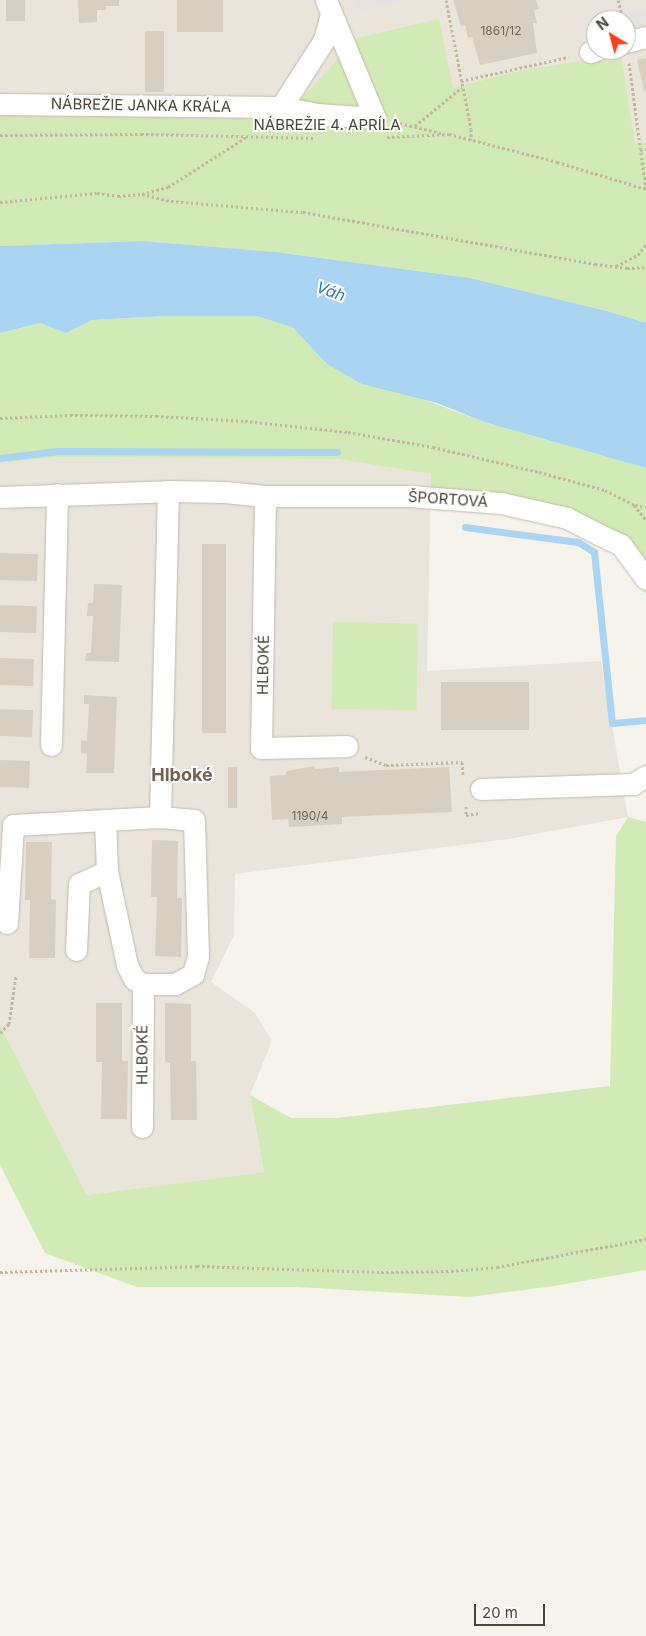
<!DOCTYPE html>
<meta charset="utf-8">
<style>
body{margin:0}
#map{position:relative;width:646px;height:1636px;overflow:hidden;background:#f6f3ec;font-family:Inter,sans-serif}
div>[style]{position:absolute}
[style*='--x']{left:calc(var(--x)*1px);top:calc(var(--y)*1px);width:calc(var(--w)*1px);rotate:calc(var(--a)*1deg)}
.residential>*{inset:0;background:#eae5da}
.green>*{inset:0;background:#d2eab5;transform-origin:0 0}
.parking>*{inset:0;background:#e5e3e0}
.water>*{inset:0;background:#a9d4f2}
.stream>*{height:7px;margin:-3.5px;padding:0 3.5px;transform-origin:3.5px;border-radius:3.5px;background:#a9d4f2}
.building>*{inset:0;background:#d8cfc1;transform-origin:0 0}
.path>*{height:3px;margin-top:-1.5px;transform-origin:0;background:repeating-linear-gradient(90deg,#c4b79f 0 2.5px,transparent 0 5px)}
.roads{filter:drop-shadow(0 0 1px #c2bbae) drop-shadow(0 0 1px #c2bbae)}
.street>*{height:21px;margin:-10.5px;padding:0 10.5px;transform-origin:10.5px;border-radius:10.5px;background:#fff}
span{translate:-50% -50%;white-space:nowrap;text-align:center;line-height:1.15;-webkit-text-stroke:4px #fff;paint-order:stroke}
.number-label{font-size:12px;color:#6e675b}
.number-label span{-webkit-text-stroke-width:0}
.street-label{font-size:15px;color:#4b4439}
.water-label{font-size:16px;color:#2e7ab2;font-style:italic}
.quarter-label{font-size:18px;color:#6e6250;font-weight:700}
.north{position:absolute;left:586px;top:10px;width:50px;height:50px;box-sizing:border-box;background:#fff;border:1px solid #b7b4b0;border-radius:50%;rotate:323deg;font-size:14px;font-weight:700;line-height:20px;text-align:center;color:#4b4439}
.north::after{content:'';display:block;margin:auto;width:18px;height:22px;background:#fc3f1d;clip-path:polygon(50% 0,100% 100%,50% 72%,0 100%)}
.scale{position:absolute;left:474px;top:1604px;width:71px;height:22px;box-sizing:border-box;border:2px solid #4b4439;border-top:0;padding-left:6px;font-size:15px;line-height:18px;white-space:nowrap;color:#4b4439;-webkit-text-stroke:4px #fff;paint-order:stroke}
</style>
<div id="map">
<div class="residential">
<div style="clip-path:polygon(evenodd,0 0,646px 0,646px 181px,0 130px,0 0,596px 20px,626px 20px,626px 50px,596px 50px,596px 20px)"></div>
<div style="clip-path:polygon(59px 457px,337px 459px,431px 474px,427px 671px,601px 661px,628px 817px,508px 839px,235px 874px,234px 935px,211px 982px,255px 1013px,272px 1041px,250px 1095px,264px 1172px,87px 1195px,0 1025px,0 463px)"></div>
</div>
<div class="green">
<div style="clip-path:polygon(439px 19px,453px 88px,515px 72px,621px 54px,635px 144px,646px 142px,646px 323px,607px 311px,470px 278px,276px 252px,142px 241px,0 246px,0 114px,283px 119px,357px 38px)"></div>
<div style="clip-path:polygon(167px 316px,256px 316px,292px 327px,327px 364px,484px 422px,646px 468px,646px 594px,635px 573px,611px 550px,571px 528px,507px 512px,430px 502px,431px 474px,337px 459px,59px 457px,0 463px,0 333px,40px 323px,66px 333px,92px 320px)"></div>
<div style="left:333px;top:622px;width:85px;height:87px;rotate:1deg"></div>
<div style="clip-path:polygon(628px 817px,646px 822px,646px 1270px,554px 1286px,469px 1297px,298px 1287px,137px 1287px,45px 1253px,0 1165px,0 1025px,87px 1195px,264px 1172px,250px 1095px,291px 1118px,337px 1118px,610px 1086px,616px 836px)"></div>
</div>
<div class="parking">
<div style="clip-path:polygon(355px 0,405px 0,359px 12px)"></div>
<div style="clip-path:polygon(646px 9px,646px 26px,626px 30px,626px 20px,598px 20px)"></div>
<div style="clip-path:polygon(596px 20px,596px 37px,589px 38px,585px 23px)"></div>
</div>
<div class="water">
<div style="clip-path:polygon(142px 241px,276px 252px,470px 278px,607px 311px,646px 323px,646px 468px,484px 422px,437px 403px,362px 384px,327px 364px,292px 327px,256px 316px,167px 316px,92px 320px,66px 333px,40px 323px,0 333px,0 246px)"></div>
</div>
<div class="stream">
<div style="--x:0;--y:458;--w:58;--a:-6.9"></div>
<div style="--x:58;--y:451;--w:279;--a:0.2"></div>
<div style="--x:465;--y:527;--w:114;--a:7.6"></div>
<div style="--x:578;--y:542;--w:19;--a:32"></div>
<div style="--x:594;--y:552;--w:172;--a:84"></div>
<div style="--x:612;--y:723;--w:33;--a:-5"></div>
</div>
<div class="building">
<div style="left:6px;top:0;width:19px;height:21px"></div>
<div style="clip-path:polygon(78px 0,119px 0,119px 6px,106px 6px,106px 10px,97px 10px,97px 22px,79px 23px)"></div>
<div style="left:177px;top:0;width:46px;height:32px"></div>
<div style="clip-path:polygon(453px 0,536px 0,539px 9px,534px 10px,537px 23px,533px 23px,537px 53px,480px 65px,472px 37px,468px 38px,465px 25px,461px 26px)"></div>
<div style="left:145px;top:31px;width:19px;height:61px"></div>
<div style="clip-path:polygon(646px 58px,646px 91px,644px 91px,637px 60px)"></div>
<div style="left:202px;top:544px;width:24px;height:189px"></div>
<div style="left:0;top:553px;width:38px;height:27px;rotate:2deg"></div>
<div style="clip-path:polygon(94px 584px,122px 585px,119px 662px,85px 661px,86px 653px,91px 653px,93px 616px,87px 616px,88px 603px,93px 603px)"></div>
<div style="left:0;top:605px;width:37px;height:27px;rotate:2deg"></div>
<div style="left:0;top:658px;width:34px;height:27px;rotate:2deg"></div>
<div style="left:441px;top:682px;width:88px;height:48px"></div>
<div style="clip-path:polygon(84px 695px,117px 697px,114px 773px,86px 773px,87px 754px,81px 753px,81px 740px,87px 741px,89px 704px,84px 704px)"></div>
<div style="left:0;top:709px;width:33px;height:27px;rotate:2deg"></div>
<div style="left:0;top:760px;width:30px;height:27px;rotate:2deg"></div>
<div style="clip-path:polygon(314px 766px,315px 769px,339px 767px,339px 772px,449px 767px,452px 812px,342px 817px,342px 824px,289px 827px,288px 819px,272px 820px,270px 776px,286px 775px,286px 771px)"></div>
<div style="left:228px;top:767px;width:9px;height:41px"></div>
<div style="clip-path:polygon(152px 840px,178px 841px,177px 898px,182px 898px,181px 957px,155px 956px,157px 897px,151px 897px)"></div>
<div style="clip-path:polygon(26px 842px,52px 842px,51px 899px,56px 900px,55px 958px,29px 958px,30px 900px,25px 900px)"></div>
<div style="clip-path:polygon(96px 1003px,122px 1003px,122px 1061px,128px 1061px,127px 1119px,101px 1119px,102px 1062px,96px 1062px)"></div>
<div style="clip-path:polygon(165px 1003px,191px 1004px,191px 1061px,196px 1061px,197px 1120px,171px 1120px,170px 1063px,165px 1062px)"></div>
</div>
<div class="path">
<div style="--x:446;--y:0;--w:131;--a:79"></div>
<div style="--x:471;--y:129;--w:11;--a:90"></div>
<div style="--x:618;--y:0;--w:20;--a:75"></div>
<div style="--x:629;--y:63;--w:129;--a:82.4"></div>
<div style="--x:461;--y:81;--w:110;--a:-12.6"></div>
<div style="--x:395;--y:122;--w:51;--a:13.5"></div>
<div style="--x:415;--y:126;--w:61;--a:-39.7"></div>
<div style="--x:0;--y:135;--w:141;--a:-0.4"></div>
<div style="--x:141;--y:134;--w:172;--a:1.3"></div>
<div style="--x:387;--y:137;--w:62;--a:-2.8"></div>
<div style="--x:449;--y:134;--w:112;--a:14.5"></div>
<div style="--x:557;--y:162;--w:93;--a:16.9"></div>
<div style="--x:640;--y:150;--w:6;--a:-9"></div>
<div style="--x:142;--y:194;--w:27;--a:-15"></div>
<div style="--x:168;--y:187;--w:95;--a:-32.5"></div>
<div style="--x:0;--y:202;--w:97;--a:-5.3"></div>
<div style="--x:97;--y:193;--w:21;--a:8"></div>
<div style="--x:118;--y:196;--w:24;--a:-5"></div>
<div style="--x:142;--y:194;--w:30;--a:14"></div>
<div style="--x:171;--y:201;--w:132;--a:4.8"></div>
<div style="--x:303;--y:212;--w:297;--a:10.1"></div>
<div style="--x:595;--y:264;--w:32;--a:7"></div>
<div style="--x:627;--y:268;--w:19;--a:-3"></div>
<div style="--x:616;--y:266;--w:25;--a:-27"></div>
<div style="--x:638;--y:255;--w:14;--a:-54"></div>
<div style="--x:0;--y:418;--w:70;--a:-2.5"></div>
<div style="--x:70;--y:415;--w:86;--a:0.7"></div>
<div style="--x:156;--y:416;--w:89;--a:3.2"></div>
<div style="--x:245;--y:421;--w:104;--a:6.1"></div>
<div style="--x:348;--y:432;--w:86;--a:10"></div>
<div style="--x:433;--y:447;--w:109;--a:13.3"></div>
<div style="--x:539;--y:472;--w:68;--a:15.3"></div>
<div style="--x:605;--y:490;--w:33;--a:27"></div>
<div style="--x:634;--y:505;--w:19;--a:51"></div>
<div style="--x:635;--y:505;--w:11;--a:10"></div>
<div style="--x:365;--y:757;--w:22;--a:21"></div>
<div style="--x:386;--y:765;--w:76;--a:-2.3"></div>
<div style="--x:462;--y:762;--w:13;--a:86"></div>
<div style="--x:466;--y:806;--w:9;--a:90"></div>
<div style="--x:466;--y:815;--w:15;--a:-8"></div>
<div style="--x:0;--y:1033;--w:13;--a:-45"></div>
<div style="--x:9;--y:1024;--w:49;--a:-81.7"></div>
<div style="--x:0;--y:1272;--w:197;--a:-1.7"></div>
<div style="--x:197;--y:1266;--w:184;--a:1.9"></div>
<div style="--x:381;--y:1272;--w:70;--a:-0.8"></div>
<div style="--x:451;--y:1271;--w:46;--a:-5"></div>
<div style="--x:497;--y:1267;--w:152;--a:-10.6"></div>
</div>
<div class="roads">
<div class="street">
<div style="--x:626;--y:42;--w:21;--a:-14"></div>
<div style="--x:590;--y:52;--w:6;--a:-18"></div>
<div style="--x:0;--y:104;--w:281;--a:0.6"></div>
<div style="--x:281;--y:107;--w:37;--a:11"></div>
<div style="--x:317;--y:114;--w:58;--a:3.9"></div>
<div style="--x:375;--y:118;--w:128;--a:-112.6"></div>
<div style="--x:281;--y:107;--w:80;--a:-57.3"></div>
<div style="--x:324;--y:40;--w:28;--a:-75"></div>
<div style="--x:265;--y:496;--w:252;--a:90.9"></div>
<div style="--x:261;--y:748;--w:86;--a:-1.3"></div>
<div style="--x:0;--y:497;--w:168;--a:-2"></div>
<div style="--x:168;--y:491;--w:57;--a:1"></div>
<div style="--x:225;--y:492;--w:40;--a:5.7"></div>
<div style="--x:265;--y:496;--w:144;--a:0"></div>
<div style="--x:409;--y:496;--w:92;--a:4.4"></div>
<div style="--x:501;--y:503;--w:68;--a:12.8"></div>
<div style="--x:567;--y:518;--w:37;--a:27"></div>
<div style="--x:600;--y:535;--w:23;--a:25"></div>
<div style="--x:621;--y:545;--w:42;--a:53.7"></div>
<div style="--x:51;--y:745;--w:251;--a:-88.6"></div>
<div style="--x:481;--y:789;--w:152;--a:-1.9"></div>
<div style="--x:633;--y:784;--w:15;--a:-32"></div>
<div style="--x:105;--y:820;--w:51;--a:87.8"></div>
<div style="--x:107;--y:871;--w:96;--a:78"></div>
<div style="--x:127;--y:965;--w:16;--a:63"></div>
<div style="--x:134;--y:979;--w:10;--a:29"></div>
<div style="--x:7;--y:923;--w:98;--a:-86.5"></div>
<div style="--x:13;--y:825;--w:147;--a:-3.1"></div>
<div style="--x:76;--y:950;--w:66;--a:-87.4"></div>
<div style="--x:79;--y:884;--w:31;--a:-25"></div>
<div style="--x:142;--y:1127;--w:143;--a:-89.6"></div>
<div style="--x:143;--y:984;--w:32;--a:0"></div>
<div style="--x:175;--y:984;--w:21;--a:-29"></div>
<div style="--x:193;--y:974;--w:19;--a:-74"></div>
<div style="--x:198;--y:956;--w:136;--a:-91.7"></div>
<div style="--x:194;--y:820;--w:34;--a:-175"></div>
<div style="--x:160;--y:817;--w:326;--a:-88.6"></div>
</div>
</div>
<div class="number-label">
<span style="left:501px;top:31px">1861/12</span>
<span style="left:310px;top:816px">1190/4</span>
</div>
<div class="street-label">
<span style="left:141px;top:105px;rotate:1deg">NÁBREŽIE JANKA KRÁĽA</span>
<span style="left:327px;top:125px">NÁBREŽIE 4. APRÍLA</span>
<span style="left:448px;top:499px;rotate:4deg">ŠPORTOVÁ</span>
<span style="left:263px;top:665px;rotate:-89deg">HLBOKÉ</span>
<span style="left:142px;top:1055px;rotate:-90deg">HLBOKÉ</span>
</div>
<div class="water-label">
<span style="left:331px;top:291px;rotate:20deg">Váh</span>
</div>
<div class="quarter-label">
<span style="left:182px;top:775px">Hlboké</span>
</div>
<div class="north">N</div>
<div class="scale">20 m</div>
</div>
